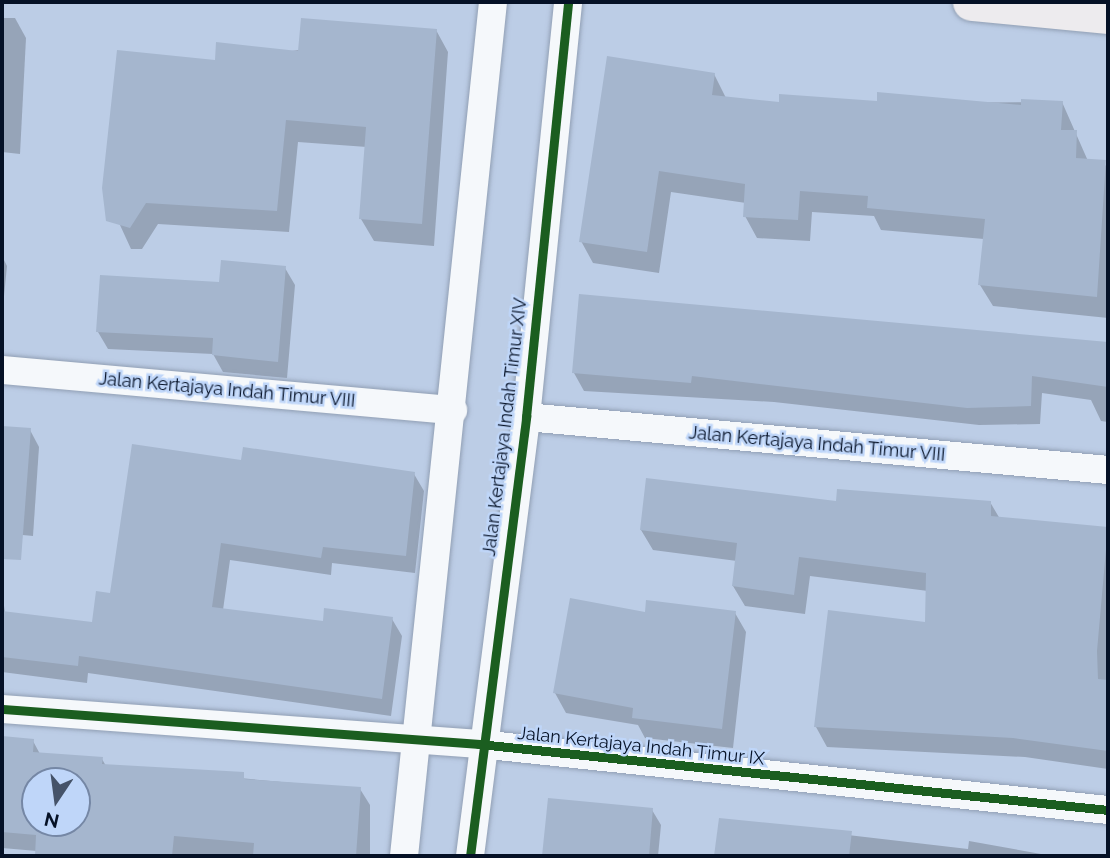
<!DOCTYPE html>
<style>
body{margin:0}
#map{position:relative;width:1110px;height:858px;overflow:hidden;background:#bccde6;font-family:Raleway,sans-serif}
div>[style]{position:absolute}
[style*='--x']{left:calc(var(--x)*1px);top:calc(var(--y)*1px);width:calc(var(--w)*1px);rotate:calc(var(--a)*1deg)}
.shadow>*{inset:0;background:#0003}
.building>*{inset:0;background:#a5b6ce}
.roads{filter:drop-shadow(0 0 2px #919fb4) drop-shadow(0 0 2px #919fb4)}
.street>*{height:28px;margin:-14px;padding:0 14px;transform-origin:14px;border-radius:14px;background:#f5f8fb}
.primary>*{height:38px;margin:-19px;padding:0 19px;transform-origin:19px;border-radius:19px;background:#edebee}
.cycleway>*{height:9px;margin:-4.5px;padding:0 4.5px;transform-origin:4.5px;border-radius:4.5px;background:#1b5e20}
span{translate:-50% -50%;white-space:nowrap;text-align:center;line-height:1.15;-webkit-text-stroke:5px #bfd6f9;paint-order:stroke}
.street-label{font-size:18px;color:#051126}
.frame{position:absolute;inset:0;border:4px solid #051126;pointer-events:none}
.north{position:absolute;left:21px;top:767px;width:70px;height:70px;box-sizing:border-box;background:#bfd6f9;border:2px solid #7587a5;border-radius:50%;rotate:193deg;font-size:19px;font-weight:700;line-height:28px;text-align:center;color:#051126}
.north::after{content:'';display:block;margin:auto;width:24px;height:32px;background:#455369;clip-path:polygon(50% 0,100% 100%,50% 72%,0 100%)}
</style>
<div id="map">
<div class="shadow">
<div style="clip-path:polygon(2px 18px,15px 18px,26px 38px,20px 154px,2px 152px)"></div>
<div style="clip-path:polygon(436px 30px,448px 52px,434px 246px,374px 241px,361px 219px,367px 147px,298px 142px,289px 232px,158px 224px,142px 249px,131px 249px,103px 188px,216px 62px)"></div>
<div style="clip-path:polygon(714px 74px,726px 98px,780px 104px,1062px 102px,1088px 161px,1108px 166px,1108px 318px,993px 306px,980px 285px,984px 239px,881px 230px,874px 216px,812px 212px,810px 241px,757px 238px,745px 216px,746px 203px,671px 192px,659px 273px,593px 263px,581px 241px)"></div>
<div style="clip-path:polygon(2px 256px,7px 266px,2px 316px)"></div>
<div style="clip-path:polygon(285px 268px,295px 285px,287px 378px,223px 372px,213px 354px,108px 349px,98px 332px,220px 284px)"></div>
<div style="clip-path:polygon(977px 336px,1108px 346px,1108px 422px,1101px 421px,1091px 400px,1042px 393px,1040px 424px,979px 425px,774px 402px,584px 391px,574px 373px)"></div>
<div style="clip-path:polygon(2px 427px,30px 430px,39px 447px,33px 536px,2px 533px)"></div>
<div style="clip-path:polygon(242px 462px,414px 474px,424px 491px,415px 573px,332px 563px,331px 575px,230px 560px,223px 610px,324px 623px,392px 619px,402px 636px,391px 716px,88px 673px,87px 683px,2px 672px,2px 591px,5px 613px,94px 624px,112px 595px)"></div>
<div style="clip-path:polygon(990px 502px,1000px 519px,1108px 532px,1108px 769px,1025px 757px,827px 747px,816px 727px,927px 624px,928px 591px,810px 576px,805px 614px,745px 606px,733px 586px,737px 561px,653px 550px,641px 530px,837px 503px)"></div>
<div style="clip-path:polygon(735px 613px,746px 632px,733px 748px,645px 738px,638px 725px,566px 713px,555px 693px,646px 614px)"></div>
<div style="clip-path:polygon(evenodd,2px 738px,33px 741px,40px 754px,102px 759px,106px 766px,360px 789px,370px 805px,370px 856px,36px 856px,37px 851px,2px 848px,2px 738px,35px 781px,77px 781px,77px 823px,35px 823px,35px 781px)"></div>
<div style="clip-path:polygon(549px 800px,652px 810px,661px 825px,658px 856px,544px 856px)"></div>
<div style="clip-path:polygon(720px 820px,968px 849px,969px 841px,1052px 856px,716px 856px)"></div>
</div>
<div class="building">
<div style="clip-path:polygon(301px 18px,437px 29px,422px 224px,359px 219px,366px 127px,286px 120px,277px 211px,146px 203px,130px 228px,106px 221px,102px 188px,117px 50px,215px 60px,216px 42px,298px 51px)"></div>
<div style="clip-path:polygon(607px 56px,715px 73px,712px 95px,779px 102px,779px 94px,877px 101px,877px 92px,1021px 105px,1021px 99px,1063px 101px,1061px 130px,1077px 130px,1076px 158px,1106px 160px,1097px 297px,978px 285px,985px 219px,867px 208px,868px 196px,800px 191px,798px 220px,743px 217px,745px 184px,659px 171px,647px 252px,579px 242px)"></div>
<div style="clip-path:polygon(221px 260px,286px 266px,278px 362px,212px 355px,213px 338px,96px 332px,100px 275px,219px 282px)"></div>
<div style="clip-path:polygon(579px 294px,1108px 342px,1108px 387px,1032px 376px,1031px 406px,967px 408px,692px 376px,691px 383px,572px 373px)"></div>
<div style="clip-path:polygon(2px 426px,31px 428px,21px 560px,2px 559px)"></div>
<div style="clip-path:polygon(132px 444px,241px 460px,243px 447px,415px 472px,406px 556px,323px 547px,321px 558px,221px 543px,212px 607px,323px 621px,324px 608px,393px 617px,382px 699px,79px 656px,78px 666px,2px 657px,2px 611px,92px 622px,96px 591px,110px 593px)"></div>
<div style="clip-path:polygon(646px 478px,836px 501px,837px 489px,991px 501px,991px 516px,1108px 527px,1097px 651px,1098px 679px,1108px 680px,1108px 751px,1013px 738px,814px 727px,828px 610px,925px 622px,926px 573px,799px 557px,794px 595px,732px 586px,737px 543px,640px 530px)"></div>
<div style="clip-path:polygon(570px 598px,645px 612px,646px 600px,736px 611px,722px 729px,632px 718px,633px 708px,553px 693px)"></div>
<div style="clip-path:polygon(evenodd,2px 736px,34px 739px,33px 752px,103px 757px,102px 764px,244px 772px,244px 779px,361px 787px,356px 856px,253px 856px,254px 843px,174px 836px,172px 856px,35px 856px,36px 835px,2px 832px,2px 736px,35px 781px,77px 781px,77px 823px,35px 823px,35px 781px)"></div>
<div style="clip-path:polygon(548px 798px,653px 808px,649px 856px,542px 856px)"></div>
<div style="clip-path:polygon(719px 818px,852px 831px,849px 856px,714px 856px)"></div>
</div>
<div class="roads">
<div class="street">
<div style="--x:2;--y:370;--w:453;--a:5.1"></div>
<div style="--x:526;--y:417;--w:584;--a:5.2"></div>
<div style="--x:2;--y:709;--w:478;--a:4.2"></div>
<div style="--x:479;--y:744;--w:632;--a:5.99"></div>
<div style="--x:404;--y:856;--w:859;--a:-84.05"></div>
<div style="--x:470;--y:856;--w:443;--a:-82.7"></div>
<div style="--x:526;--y:417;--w:417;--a:-84.2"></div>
</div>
<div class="primary">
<div style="--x:972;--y:2;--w:137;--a:5.5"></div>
</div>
</div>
<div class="cycleway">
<div style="--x:2;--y:709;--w:478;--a:4.2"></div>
<div style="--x:479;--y:744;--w:632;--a:5.99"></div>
<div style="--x:470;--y:856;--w:443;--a:-82.7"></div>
<div style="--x:526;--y:417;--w:417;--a:-84.2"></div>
</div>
<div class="street-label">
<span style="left:227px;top:390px;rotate:5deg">Jalan Kertajaya Indah Timur VIII</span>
<span style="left:505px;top:427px;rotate:-83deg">Jalan Kertajaya Indah Timur XIV</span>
<span style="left:817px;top:444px;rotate:5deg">Jalan Kertajaya Indah Timur VIII</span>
<span style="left:641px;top:746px;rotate:6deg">Jalan Kertajaya Indah Timur IX</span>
</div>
<div class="frame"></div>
<div class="north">N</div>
</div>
